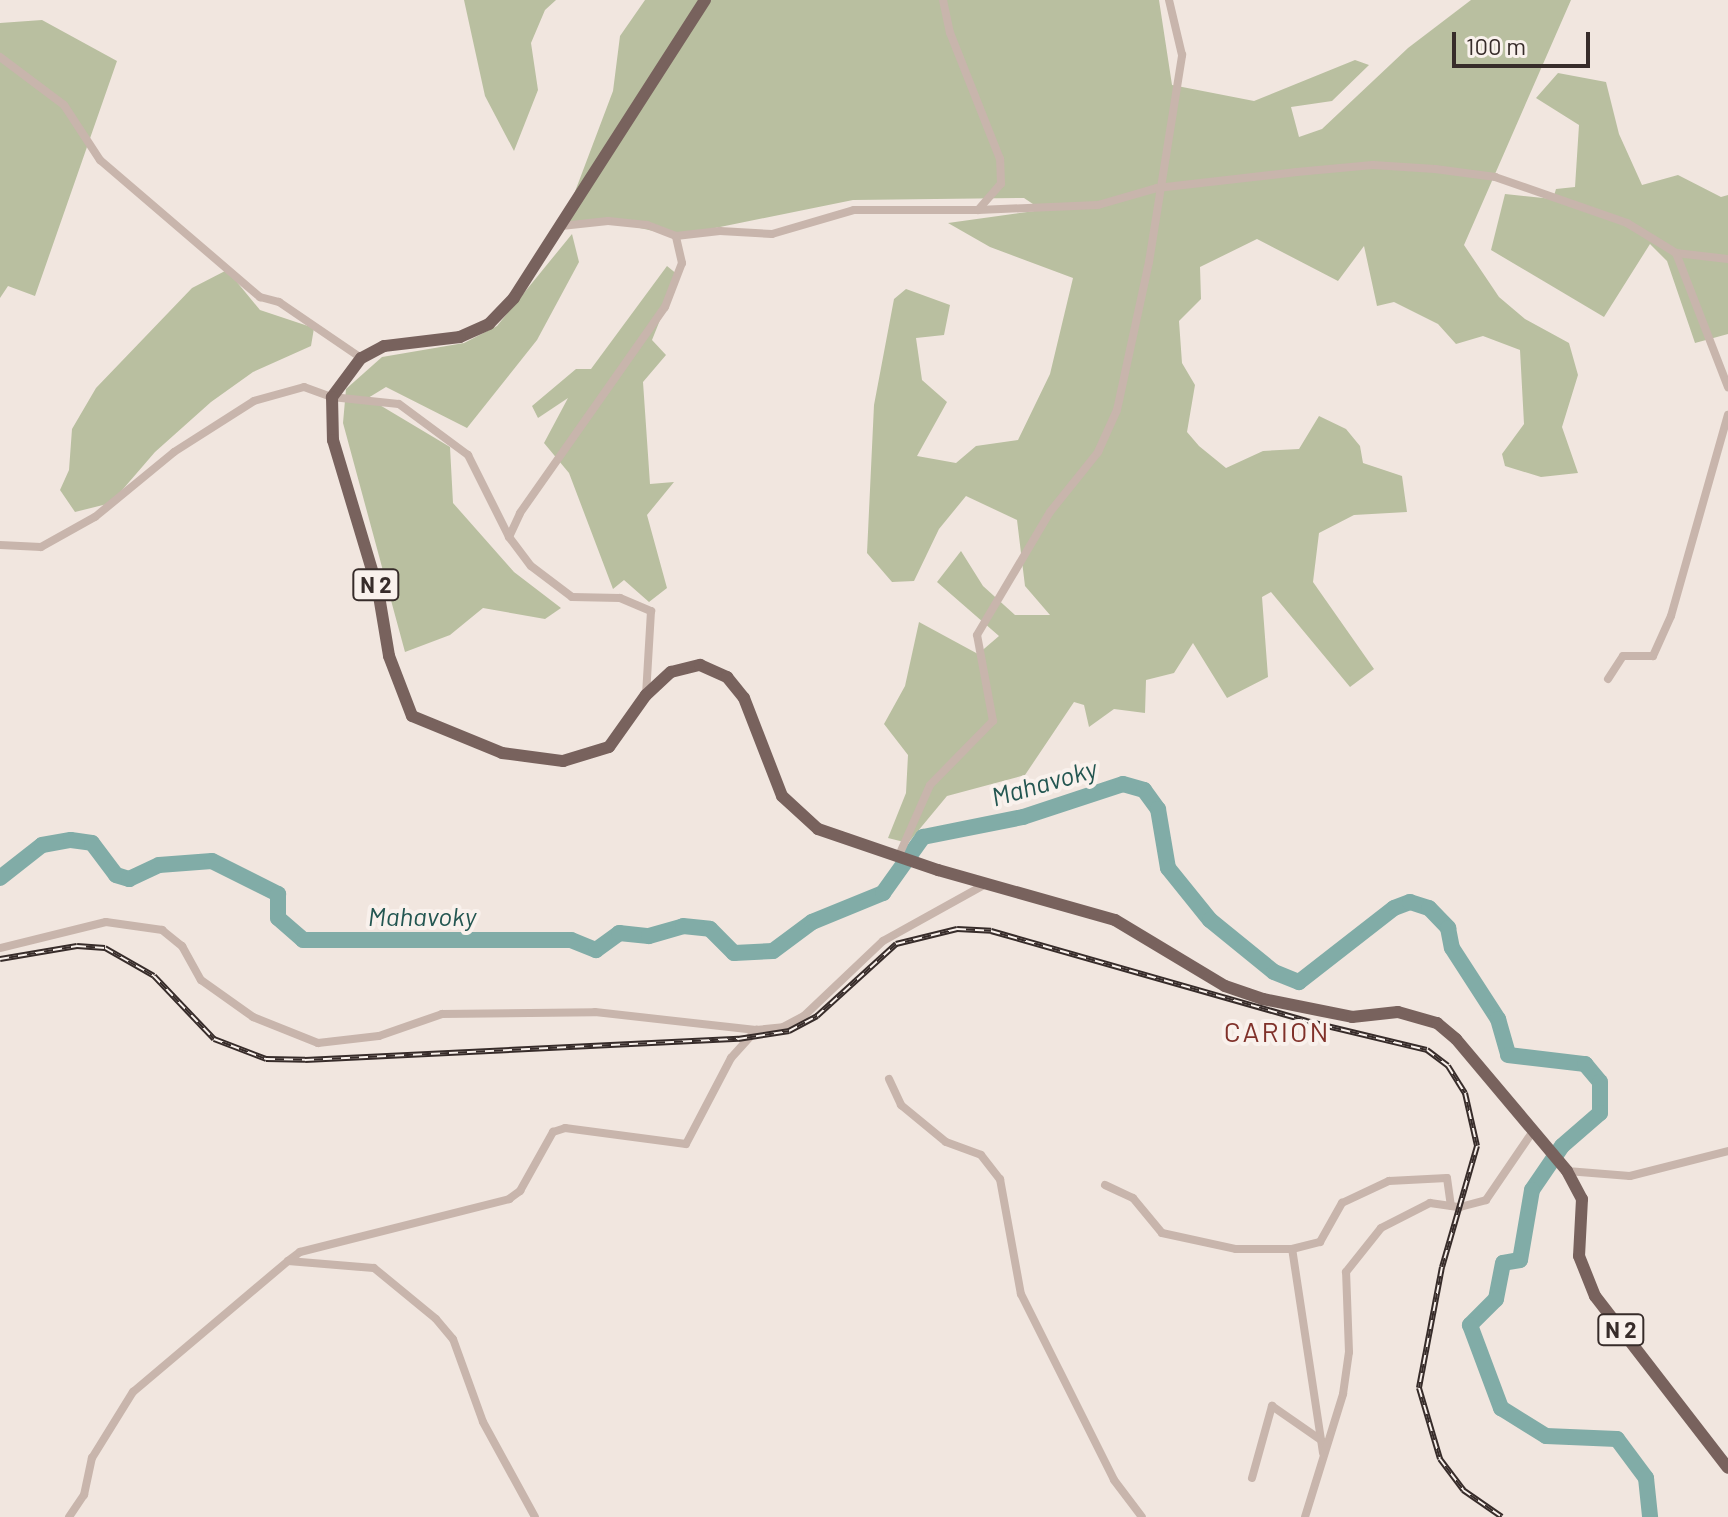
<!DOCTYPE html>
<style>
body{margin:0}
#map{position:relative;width:1728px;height:1517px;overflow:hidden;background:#f1e6df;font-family:Barlow,sans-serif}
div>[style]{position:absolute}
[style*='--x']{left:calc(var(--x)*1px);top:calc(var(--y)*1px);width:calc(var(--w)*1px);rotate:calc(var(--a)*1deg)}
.green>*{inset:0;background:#b9bfa0}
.river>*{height:16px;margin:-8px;padding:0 8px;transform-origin:8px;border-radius:8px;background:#81aca7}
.street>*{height:8px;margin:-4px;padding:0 4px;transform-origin:4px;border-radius:4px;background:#c8b5ac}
.primary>*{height:12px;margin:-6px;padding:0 6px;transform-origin:6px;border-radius:6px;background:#78625d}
.rail>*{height:6px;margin-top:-3px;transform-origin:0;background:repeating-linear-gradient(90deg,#f9f1ec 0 9px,#372c2a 0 18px);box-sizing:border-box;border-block:2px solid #372c2a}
span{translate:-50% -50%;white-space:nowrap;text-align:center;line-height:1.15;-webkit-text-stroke:8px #f9f1ec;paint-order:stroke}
.shield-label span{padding:2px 6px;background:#f9f1ec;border:2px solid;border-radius:6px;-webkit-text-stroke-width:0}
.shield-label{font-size:22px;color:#372c2a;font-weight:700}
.water-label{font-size:26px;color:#235651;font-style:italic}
.quarter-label{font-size:28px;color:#80312a;letter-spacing:2px}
.scale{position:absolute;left:1452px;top:32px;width:138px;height:36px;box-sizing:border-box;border:4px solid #372c2a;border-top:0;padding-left:10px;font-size:24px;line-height:28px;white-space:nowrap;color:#372c2a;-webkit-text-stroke:6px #f9f1ec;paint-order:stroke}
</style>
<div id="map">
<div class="green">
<div style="clip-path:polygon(464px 0,556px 0,545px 10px,531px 43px,538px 90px,514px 151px,485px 96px)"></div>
<div style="clip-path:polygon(645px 0,1159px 0,1172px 85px,1254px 101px,1355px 60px,1369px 65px,1332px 101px,1291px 107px,1299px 137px,1322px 129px,1408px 48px,1471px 0,1571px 0,1464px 245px,1499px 297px,1525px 319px,1569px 343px,1578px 375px,1562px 427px,1578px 473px,1541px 477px,1505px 466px,1502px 454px,1524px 424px,1520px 350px,1483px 336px,1456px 344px,1438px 324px,1394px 302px,1377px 306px,1364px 246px,1338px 281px,1257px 239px,1200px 267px,1201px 299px,1179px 321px,1182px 363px,1195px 385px,1187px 432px,1199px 446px,1226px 468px,1263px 451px,1299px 449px,1319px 416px,1346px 429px,1360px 446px,1363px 463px,1402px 476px,1407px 512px,1354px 515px,1319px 533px,1313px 582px,1374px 669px,1350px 687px,1271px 592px,1262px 597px,1268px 677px,1227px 698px,1193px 643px,1174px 673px,1146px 680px,1145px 713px,1114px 709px,1089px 727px,1084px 705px,1074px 702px,1025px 775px,947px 796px,908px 843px,888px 838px,906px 793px,908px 755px,884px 724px,905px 686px,919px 622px,978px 654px,999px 636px,937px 582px,961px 551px,983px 586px,1015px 615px,1050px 615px,1025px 586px,1017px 520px,966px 496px,939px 529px,914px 581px,892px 582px,867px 553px,874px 405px,894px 299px,906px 289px,950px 305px,944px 335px,916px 338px,922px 380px,947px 402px,917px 456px,956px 463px,976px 446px,1018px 440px,1050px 374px,1073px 278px,990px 247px,948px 223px,1042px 210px,1024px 198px,853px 200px,676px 236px,608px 221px,562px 226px,613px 91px,620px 36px)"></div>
<div style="clip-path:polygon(42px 20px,117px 61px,35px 296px,8px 286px,0 298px,0 23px)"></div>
<div style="clip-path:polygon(1558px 73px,1606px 82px,1619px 134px,1642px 185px,1678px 175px,1721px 197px,1728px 195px,1728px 334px,1695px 343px,1667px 261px,1650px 244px,1604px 317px,1491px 250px,1505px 194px,1553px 199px,1556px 189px,1575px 187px,1579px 125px,1536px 98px)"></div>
<div style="clip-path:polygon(572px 234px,579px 262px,537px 340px,467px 428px,386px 387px,368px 398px,450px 447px,453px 503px,514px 572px,561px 608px,545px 619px,483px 608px,450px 635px,405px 652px,343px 423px,346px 389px,382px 357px,464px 343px,497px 326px)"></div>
<div style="clip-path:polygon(667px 266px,678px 275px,652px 340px,666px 355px,643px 382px,650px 484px,674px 482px,647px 515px,667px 588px,649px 602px,624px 580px,613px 589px,569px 473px,544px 443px,568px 398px,538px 418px,532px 406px,576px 369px,591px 369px)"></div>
<div style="clip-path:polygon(227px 270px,260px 310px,314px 328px,311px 346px,253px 372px,211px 402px,155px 452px,111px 503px,75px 512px,60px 490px,69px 470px,72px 429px,96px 388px,192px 288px)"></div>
</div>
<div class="river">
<div style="--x:0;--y:878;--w:53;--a:-38.2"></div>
<div style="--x:42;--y:845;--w:29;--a:-10"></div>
<div style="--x:71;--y:840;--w:21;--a:8"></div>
<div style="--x:92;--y:843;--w:40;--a:53"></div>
<div style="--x:116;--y:875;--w:14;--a:17"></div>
<div style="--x:129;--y:879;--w:33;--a:-25"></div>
<div style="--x:159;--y:865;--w:53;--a:-4.3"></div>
<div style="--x:212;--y:861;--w:74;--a:26.6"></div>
<div style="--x:278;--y:894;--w:24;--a:90"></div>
<div style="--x:278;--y:918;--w:33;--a:41"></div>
<div style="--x:303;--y:940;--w:268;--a:0"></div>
<div style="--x:571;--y:940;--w:27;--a:22"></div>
<div style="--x:596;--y:950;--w:29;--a:-36"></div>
<div style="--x:619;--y:933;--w:30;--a:6"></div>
<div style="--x:649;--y:936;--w:35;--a:-16"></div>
<div style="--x:683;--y:926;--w:27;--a:6"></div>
<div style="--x:710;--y:929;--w:34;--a:45"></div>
<div style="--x:734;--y:953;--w:39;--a:-3"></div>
<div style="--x:773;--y:951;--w:49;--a:-36.6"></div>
<div style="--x:812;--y:922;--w:77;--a:-22.2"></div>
<div style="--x:883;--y:893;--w:69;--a:-54.5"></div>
<div style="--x:923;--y:837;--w:102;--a:-11.3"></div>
<div style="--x:1023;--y:817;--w:105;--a:-18.3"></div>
<div style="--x:1123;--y:784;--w:22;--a:16"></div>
<div style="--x:1144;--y:790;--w:24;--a:54"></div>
<div style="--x:1158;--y:809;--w:60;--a:80.4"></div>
<div style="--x:1168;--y:868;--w:67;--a:51.1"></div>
<div style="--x:1210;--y:920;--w:82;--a:39.1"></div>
<div style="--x:1274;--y:972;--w:27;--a:22"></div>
<div style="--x:1299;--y:982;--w:120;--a:-37.9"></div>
<div style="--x:1394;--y:908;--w:17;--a:-21"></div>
<div style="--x:1410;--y:902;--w:20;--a:18"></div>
<div style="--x:1429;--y:908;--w:28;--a:46"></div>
<div style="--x:1448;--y:928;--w:20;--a:79"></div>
<div style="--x:1452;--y:948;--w:85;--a:57.1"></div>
<div style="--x:1498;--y:1019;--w:37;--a:74"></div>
<div style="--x:1508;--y:1055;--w:78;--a:6.7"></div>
<div style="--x:1585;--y:1064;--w:23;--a:50"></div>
<div style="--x:1600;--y:1082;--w:31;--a:90"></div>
<div style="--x:1600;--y:1113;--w:50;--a:139"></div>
<div style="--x:1562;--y:1146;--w:53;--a:124.3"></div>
<div style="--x:1532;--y:1190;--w:71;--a:99.7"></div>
<div style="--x:1520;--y:1260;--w:17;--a:170"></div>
<div style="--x:1503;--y:1263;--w:37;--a:101"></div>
<div style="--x:1496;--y:1299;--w:37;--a:135"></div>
<div style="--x:1470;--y:1325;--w:89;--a:69.5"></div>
<div style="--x:1501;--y:1408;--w:53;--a:31.9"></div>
<div style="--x:1546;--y:1436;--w:71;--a:2.4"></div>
<div style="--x:1617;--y:1439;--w:49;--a:53.4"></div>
<div style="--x:1646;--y:1478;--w:39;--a:84"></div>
</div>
<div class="street">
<div style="--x:0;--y:57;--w:80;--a:36.9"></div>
<div style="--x:64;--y:105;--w:66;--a:56.8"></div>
<div style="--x:100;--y:160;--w:211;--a:40.6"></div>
<div style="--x:260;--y:297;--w:20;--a:15"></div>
<div style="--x:279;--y:302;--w:99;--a:34.3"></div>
<div style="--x:978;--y:210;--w:120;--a:-2.4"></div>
<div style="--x:1098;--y:205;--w:61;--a:-16.1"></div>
<div style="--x:1157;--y:188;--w:141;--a:-6.5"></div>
<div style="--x:1297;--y:172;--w:76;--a:-5.3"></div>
<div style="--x:1373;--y:165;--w:62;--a:3.7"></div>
<div style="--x:1435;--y:169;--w:61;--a:7.6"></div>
<div style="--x:1495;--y:177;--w:140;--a:19.2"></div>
<div style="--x:1627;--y:223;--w:57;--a:31.5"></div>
<div style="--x:1676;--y:253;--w:52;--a:6.6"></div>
<div style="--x:676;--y:236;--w:44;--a:-6.5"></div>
<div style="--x:720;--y:231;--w:52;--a:3.3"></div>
<div style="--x:772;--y:234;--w:85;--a:-16.3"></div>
<div style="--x:854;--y:210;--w:124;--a:0"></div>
<div style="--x:978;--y:210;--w:35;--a:-49"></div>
<div style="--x:1001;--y:184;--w:25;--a:-92"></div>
<div style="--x:1000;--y:159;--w:136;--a:-111.6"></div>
<div style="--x:950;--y:33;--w:34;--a:-102"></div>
<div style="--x:1676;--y:253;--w:144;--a:68.8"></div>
<div style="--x:509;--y:537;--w:26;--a:-65"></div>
<div style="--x:520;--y:513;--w:252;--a:-54.9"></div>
<div style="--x:665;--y:307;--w:47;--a:-68.9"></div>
<div style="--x:682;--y:263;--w:28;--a:-103"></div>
<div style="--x:676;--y:236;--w:31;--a:-159"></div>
<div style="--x:647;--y:225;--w:39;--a:-174"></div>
<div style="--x:608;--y:221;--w:47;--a:173.9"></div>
<div style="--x:0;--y:545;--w:41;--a:2.8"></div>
<div style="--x:41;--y:547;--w:62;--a:-29.1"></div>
<div style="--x:95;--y:517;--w:102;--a:-39.4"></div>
<div style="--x:174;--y:452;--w:95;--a:-32.5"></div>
<div style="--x:254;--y:401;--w:52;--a:-15.6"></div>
<div style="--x:304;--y:387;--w:30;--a:20"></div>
<div style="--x:332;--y:397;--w:67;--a:6"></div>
<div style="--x:399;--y:404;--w:86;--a:36.5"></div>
<div style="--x:468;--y:455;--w:92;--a:63.4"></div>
<div style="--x:509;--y:537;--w:36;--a:53"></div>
<div style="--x:531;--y:566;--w:51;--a:37.1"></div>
<div style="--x:572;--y:597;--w:48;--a:1.2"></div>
<div style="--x:620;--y:598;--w:34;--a:23"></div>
<div style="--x:651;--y:611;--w:83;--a:93.4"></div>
<div style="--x:1608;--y:679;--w:27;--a:-57"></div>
<div style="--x:1623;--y:656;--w:30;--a:0"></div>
<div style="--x:1653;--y:656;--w:44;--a:-65.8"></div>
<div style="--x:1671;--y:616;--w:209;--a:-74.2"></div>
<div style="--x:900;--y:853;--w:74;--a:-66.2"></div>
<div style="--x:930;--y:785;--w:90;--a:-45.5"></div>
<div style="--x:993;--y:721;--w:87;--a:-100.5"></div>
<div style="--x:977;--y:635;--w:143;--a:-59.3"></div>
<div style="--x:1050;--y:512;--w:77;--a:-51.3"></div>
<div style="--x:1098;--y:452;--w:46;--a:-65.7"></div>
<div style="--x:1117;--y:410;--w:151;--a:-77.8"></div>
<div style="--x:1149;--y:262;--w:210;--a:-80.9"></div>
<div style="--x:1182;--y:55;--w:57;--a:-103.3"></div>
<div style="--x:0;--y:948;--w:109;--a:-13.8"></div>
<div style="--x:106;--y:922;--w:57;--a:8.1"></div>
<div style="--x:162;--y:930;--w:26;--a:39"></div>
<div style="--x:182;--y:946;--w:39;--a:61"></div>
<div style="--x:201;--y:980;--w:64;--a:35.4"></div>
<div style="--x:253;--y:1017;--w:70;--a:21.8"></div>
<div style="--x:318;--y:1043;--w:61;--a:-6.5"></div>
<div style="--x:379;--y:1036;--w:67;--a:-19.2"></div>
<div style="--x:442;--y:1014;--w:153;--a:-0.7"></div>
<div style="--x:595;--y:1012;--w:162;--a:6.4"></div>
<div style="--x:756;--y:1030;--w:27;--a:-6"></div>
<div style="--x:783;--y:1027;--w:24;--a:-28"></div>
<div style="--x:804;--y:1016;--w:109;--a:-43.5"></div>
<div style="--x:883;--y:941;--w:118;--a:-29"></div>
<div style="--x:889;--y:1079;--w:29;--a:65"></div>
<div style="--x:901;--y:1105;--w:58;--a:39.4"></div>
<div style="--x:946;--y:1142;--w:37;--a:20"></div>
<div style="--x:981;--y:1155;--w:31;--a:52"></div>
<div style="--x:1000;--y:1179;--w:117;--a:79.7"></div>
<div style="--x:1021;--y:1294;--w:208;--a:63.4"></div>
<div style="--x:1114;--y:1480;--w:46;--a:52.9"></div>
<div style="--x:1567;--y:1171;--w:63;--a:4.5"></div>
<div style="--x:1630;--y:1176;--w:101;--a:-14.3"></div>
<div style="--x:1105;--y:1185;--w:31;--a:25"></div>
<div style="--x:1133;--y:1198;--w:45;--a:50.4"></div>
<div style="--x:1162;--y:1233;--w:76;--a:12.2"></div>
<div style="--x:1236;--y:1249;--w:56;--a:0"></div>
<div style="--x:288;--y:1261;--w:15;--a:-37"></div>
<div style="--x:300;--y:1252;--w:216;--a:-14.2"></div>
<div style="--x:509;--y:1199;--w:14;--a:-36"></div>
<div style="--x:520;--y:1191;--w:68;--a:-60.8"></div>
<div style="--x:553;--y:1132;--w:13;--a:-18"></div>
<div style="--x:565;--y:1128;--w:122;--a:7.5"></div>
<div style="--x:686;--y:1144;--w:97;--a:-62.4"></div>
<div style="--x:731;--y:1058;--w:38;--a:-48"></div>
<div style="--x:1323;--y:1453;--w:206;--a:-98.6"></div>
<div style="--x:1292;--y:1249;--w:29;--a:-14"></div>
<div style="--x:1320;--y:1242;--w:45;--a:-60.6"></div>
<div style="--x:1342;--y:1203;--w:52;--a:-25.1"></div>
<div style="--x:1389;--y:1181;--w:58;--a:-3"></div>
<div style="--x:1447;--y:1178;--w:28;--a:82"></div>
<div style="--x:1252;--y:1478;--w:75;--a:-74.5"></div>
<div style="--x:1272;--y:1406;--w:60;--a:34.8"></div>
<div style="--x:69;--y:1517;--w:27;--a:-56"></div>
<div style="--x:84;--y:1495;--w:38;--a:-78"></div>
<div style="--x:92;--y:1458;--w:78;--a:-58.2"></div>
<div style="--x:133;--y:1392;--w:203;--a:-40.2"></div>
<div style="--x:288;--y:1261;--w:86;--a:4.7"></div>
<div style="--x:374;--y:1268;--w:80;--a:39.4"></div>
<div style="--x:436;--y:1319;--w:26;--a:50"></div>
<div style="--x:453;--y:1339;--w:88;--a:70.1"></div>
<div style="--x:483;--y:1422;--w:108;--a:61.3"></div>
<div style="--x:1305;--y:1517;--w:129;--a:-72.8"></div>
<div style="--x:1343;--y:1394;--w:42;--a:-81.9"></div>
<div style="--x:1349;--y:1352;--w:80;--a:-92.1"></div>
<div style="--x:1346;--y:1272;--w:56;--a:-51.5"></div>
<div style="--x:1381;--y:1228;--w:55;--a:-27"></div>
<div style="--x:1430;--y:1203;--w:30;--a:8"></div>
<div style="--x:1460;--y:1207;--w:27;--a:-15"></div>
<div style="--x:1486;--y:1200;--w:83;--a:-55.7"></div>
</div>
<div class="primary">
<div style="--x:705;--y:0;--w:354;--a:122.7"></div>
<div style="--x:514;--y:298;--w:36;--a:134"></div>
<div style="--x:489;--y:324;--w:32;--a:156"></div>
<div style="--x:460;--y:337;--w:77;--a:173.2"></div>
<div style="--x:384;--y:346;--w:26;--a:152"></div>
<div style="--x:361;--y:358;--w:49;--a:126.6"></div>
<div style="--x:332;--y:397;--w:43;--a:88.7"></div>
<div style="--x:333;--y:440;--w:157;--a:73.3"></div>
<div style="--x:378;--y:590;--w:67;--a:80.5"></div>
<div style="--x:389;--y:656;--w:64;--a:69"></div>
<div style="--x:412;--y:716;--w:97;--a:22.3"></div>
<div style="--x:502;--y:753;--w:62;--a:7.5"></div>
<div style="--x:563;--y:761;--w:48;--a:-16.9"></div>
<div style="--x:609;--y:747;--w:64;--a:-54.6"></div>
<div style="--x:646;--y:695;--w:34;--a:-43"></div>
<div style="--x:671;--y:672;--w:30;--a:-14"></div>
<div style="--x:700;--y:665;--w:30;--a:24"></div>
<div style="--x:727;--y:677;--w:27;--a:51"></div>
<div style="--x:744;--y:698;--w:105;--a:68.8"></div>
<div style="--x:782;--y:796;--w:49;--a:42.5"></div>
<div style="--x:818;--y:829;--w:127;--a:18.9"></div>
<div style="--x:938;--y:870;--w:184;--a:15.8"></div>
<div style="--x:1115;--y:920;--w:128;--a:31"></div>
<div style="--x:1225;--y:986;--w:40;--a:18.9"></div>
<div style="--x:1263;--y:999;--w:91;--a:11.4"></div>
<div style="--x:1352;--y:1017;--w:46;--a:-6.2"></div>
<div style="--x:1398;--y:1012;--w:41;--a:15.8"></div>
<div style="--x:1437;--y:1023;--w:25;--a:40"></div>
<div style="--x:1456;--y:1039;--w:172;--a:49.9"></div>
<div style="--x:1567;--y:1171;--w:32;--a:62"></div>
<div style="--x:1582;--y:1199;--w:57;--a:93"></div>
<div style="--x:1579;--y:1256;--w:43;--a:68.2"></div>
<div style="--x:1595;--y:1296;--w:217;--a:52.3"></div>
</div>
<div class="rail">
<div style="--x:0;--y:959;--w:78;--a:-9.6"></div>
<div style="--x:77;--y:946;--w:28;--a:4"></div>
<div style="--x:105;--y:948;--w:56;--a:29.7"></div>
<div style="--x:154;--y:976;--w:87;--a:46.4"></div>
<div style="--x:214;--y:1039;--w:56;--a:21"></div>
<div style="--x:266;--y:1059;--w:39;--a:1"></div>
<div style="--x:305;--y:1060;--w:434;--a:-2.8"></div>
<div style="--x:738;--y:1039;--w:52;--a:-8.9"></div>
<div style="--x:789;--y:1031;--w:32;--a:-28"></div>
<div style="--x:817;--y:1016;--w:107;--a:-42.3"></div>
<div style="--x:896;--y:944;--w:63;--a:-13.8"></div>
<div style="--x:957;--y:929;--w:34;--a:3"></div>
<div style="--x:991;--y:931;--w:328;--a:15.9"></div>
<div style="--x:1306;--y:1021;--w:124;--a:13.5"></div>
<div style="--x:1427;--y:1050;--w:26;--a:37"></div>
<div style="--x:1448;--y:1066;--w:32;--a:58"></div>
<div style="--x:1465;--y:1093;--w:54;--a:77.2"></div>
<div style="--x:1477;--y:1146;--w:126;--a:106.1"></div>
<div style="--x:1442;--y:1267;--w:123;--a:100.8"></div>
<div style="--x:1419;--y:1388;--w:74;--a:73.5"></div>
<div style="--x:1440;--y:1459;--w:39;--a:53"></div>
<div style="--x:1463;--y:1490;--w:47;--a:34.7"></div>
</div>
<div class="shield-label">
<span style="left:376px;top:585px">N 2</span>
<span style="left:1621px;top:1330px">N 2</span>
</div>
<div class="water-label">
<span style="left:1044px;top:782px;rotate:-16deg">Mahavoky</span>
<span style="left:422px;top:916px">Mahavoky</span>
</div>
<div class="quarter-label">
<span style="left:1277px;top:1031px">CARION</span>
</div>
<div class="scale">100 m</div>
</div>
